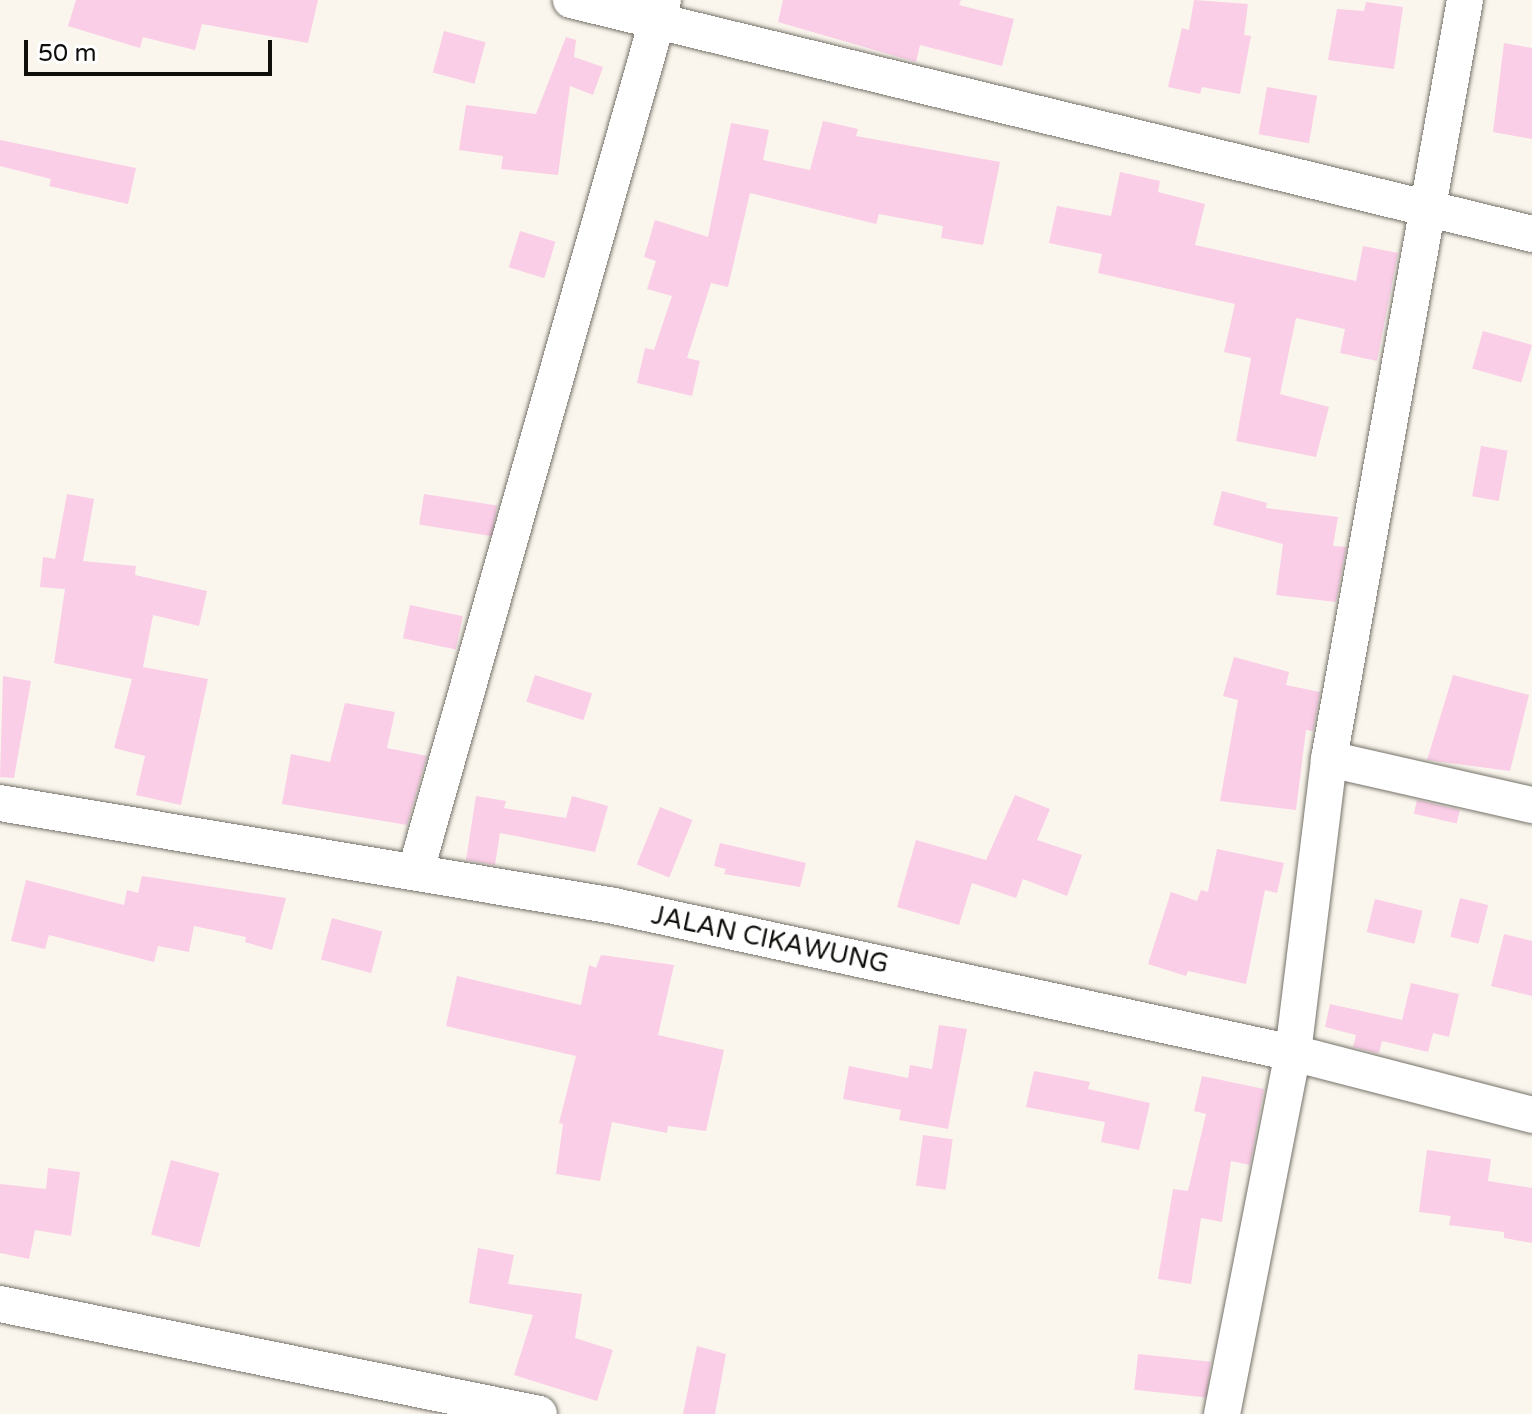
<!DOCTYPE html>
<style>
body{margin:0}
#map{position:relative;width:1532px;height:1414px;overflow:hidden;background:#faf6ed;font-family:"Varela Round",sans-serif}
div>[style]{position:absolute}
[style*='--x']{left:calc(var(--x)*1px);top:calc(var(--y)*1px);width:calc(var(--w)*1px);rotate:calc(var(--a)*1deg)}
.building>*{inset:0;background:#facee7;transform-origin:0 0}
.roads{filter:drop-shadow(0 0 2px #76726a) drop-shadow(0 0 2px #76726a)}
.street>*{height:36px;margin:-18px;padding:0 18px;transform-origin:18px;border-radius:18px;background:#fff}
span{translate:-50% -50%;white-space:nowrap;text-align:center;line-height:1.15;-webkit-text-stroke:6px #fff;paint-order:stroke}
.street-label{font-size:26px;color:#100f0c}
.scale{position:absolute;left:24px;top:40px;width:248px;height:36px;box-sizing:border-box;border:4px solid #100f0c;border-top:0;padding-left:10px;font-size:24px;line-height:28px;white-space:nowrap;color:#100f0c;-webkit-text-stroke:6px #fff;paint-order:stroke}
</style>
<div id="map">
<div class="building">
<div style="clip-path:polygon(76px 0,318px 0,308px 43px,202px 24px,195px 50px,143px 37px,140px 48px,68px 26px)"></div>
<div style="clip-path:polygon(783px 0,961px 0,959px 5px,1014px 19px,1002px 66px,920px 45px,916px 62px,778px 22px)"></div>
<div style="clip-path:polygon(1194px 0,1248px 4px,1244px 35px,1251px 36px,1240px 94px,1202px 87px,1200px 94px,1168px 87px,1182px 28px,1189px 30px)"></div>
<div style="clip-path:polygon(1366px 2px,1403px 7px,1394px 69px,1328px 60px,1337px 9px,1364px 11px)"></div>
<div style="left:444px;top:31px;width:43px;height:43px;rotate:15deg"></div>
<div style="clip-path:polygon(566px 37px,576px 40px,574px 57px,603px 67px,593px 95px,570px 86px,558px 175px,501px 169px,503px 156px,459px 150px,466px 105px,536px 114px)"></div>
<div style="clip-path:polygon(1504px 43px,1532px 48px,1532px 139px,1493px 132px)"></div>
<div style="left:1267px;top:87px;width:51px;height:48px;rotate:10deg"></div>
<div style="clip-path:polygon(823px 121px,858px 129px,856px 136px,1000px 162px,983px 245px,941px 238px,943px 226px,879px 214px,876px 224px,750px 193px,728px 287px,711px 283px,687px 358px,700px 361px,692px 396px,637px 383px,645px 348px,654px 350px,672px 296px,647px 289px,656px 261px,644px 257px,655px 220px,708px 237px,731px 123px,769px 130px,763px 160px,810px 170px)"></div>
<div style="clip-path:polygon(0 140px,136px 168px,128px 204px,49px 186px,51px 179px,0 166px)"></div>
<div style="clip-path:polygon(1120px 172px,1160px 181px,1158px 192px,1205px 204px,1195px 245px,1356px 281px,1363px 246px,1398px 253px,1377px 361px,1340px 353px,1345px 329px,1296px 318px,1280px 394px,1329px 407px,1316px 457px,1236px 441px,1251px 358px,1224px 352px,1235px 304px,1098px 273px,1102px 254px,1049px 243px,1057px 206px,1111px 216px)"></div>
<div style="left:520px;top:231px;width:37px;height:38px;rotate:17deg"></div>
<div style="left:1483px;top:331px;width:51px;height:39px;rotate:16deg"></div>
<div style="left:1481px;top:446px;width:27px;height:51px;rotate:10deg"></div>
<div style="clip-path:polygon(1222px 491px,1267px 503px,1266px 508px,1338px 517px,1333px 546px,1346px 547px,1336px 602px,1276px 595px,1283px 544px,1213px 525px)"></div>
<div style="clip-path:polygon(67px 494px,94px 499px,83px 561px,136px 566px,135px 575px,207px 591px,199px 626px,153px 615px,143px 667px,208px 679px,181px 805px,136px 795px,145px 756px,114px 748px,132px 679px,54px 663px,65px 589px,40px 587px,43px 557px,55px 559px)"></div>
<div style="left:424px;top:494px;width:74px;height:31px;rotate:9deg"></div>
<div style="left:410px;top:605px;width:54px;height:34px;rotate:12deg"></div>
<div style="clip-path:polygon(1234px 657px,1289px 672px,1286px 685px,1320px 692px,1313px 731px,1306px 730px,1296px 810px,1220px 801px,1238px 700px,1223px 696px)"></div>
<div style="left:535px;top:675px;width:60px;height:28px;rotate:18deg"></div>
<div style="clip-path:polygon(1453px 675px,1529px 695px,1510px 771px,1427px 760px)"></div>
<div style="clip-path:polygon(3px 676px,31px 681px,14px 778px,0 777px)"></div>
<div style="clip-path:polygon(345px 703px,395px 712px,387px 748px,427px 756px,407px 825px,282px 804px,291px 754px,330px 762px)"></div>
<div style="clip-path:polygon(1015px 795px,1050px 809px,1037px 840px,1082px 855px,1067px 896px,1023px 879px,1016px 898px,972px 883px,959px 925px,897px 907px,916px 840px,986px 860px)"></div>
<div style="clip-path:polygon(476px 796px,506px 801px,504px 808px,566px 818px,572px 796px,608px 806px,595px 852px,500px 833px,495px 865px,466px 860px)"></div>
<div style="left:1417px;top:800px;width:44px;height:14px;rotate:13deg"></div>
<div style="left:660px;top:807px;width:35px;height:62px;rotate:22deg"></div>
<div style="clip-path:polygon(720px 843px,806px 863px,800px 887px,724px 874px,726px 869px,714px 866px)"></div>
<div style="clip-path:polygon(1217px 849px,1284px 863px,1277px 893px,1265px 890px,1246px 984px,1188px 971px,1186px 976px,1148px 964px,1171px 892px,1197px 901px,1201px 890px,1208px 892px)"></div>
<div style="clip-path:polygon(142px 876px,286px 898px,272px 950px,245px 942px,246px 937px,194px 926px,189px 952px,158px 946px,154px 962px,49px 935px,45px 949px,11px 941px,26px 880px,124px 905px,127px 890px,138px 893px)"></div>
<div style="left:1460px;top:898px;width:29px;height:40px;rotate:14deg"></div>
<div style="left:1375px;top:899px;width:49px;height:34px;rotate:14deg"></div>
<div style="left:332px;top:918px;width:52px;height:43px;rotate:15deg"></div>
<div style="clip-path:polygon(1504px 934px,1532px 941px,1532px 996px,1491px 986px)"></div>
<div style="clip-path:polygon(601px 955px,674px 965px,658px 1035px,724px 1050px,706px 1131px,668px 1126px,667px 1133px,612px 1122px,600px 1181px,556px 1174px,563px 1124px,559px 1123px,576px 1056px,446px 1026px,457px 976px,581px 1005px,589px 965px,596px 968px)"></div>
<div style="clip-path:polygon(1411px 983px,1459px 994px,1449px 1037px,1433px 1033px,1428px 1052px,1382px 1041px,1379px 1053px,1372px 1052px,1353px 1047px,1356px 1035px,1325px 1027px,1330px 1004px,1402px 1020px)"></div>
<div style="clip-path:polygon(939px 1025px,967px 1029px,948px 1129px,899px 1120px,901px 1110px,843px 1099px,849px 1066px,908px 1078px,910px 1065px,932px 1069px)"></div>
<div style="clip-path:polygon(1034px 1071px,1090px 1082px,1088px 1089px,1150px 1103px,1139px 1150px,1101px 1142px,1105px 1122px,1026px 1107px)"></div>
<div style="clip-path:polygon(1202px 1076px,1264px 1089px,1250px 1165px,1231px 1161px,1222px 1222px,1201px 1218px,1191px 1284px,1158px 1279px,1173px 1189px,1188px 1191px,1206px 1114px,1194px 1111px)"></div>
<div style="left:923px;top:1135px;width:30px;height:51px;rotate:8deg"></div>
<div style="clip-path:polygon(1427px 1150px,1491px 1159px,1488px 1181px,1532px 1188px,1532px 1243px,1504px 1238px,1504px 1232px,1449px 1225px,1451px 1216px,1419px 1212px)"></div>
<div style="left:171px;top:1160px;width:50px;height:77px;rotate:15deg"></div>
<div style="clip-path:polygon(48px 1168px,80px 1172px,71px 1236px,35px 1230px,29px 1259px,0 1253px,0 1184px,46px 1189px)"></div>
<div style="clip-path:polygon(478px 1248px,514px 1255px,508px 1284px,582px 1294px,575px 1338px,613px 1350px,597px 1401px,514px 1375px,533px 1315px,469px 1303px)"></div>
<div style="clip-path:polygon(697px 1346px,726px 1354px,715px 1414px,683px 1414px)"></div>
<div style="left:1138px;top:1354px;width:73px;height:36px;rotate:6deg"></div>
</div>
<div class="roads">
<div class="street">
<div style="--x:571;--y:0;--w:989;--a:13.68"></div>
<div style="--x:1329;--y:759;--w:208;--a:12.8"></div>
<div style="--x:0;--y:803;--w:623;--a:9.52"></div>
<div style="--x:614;--y:906;--w:695;--a:12.22"></div>
<div style="--x:1293;--y:1053;--w:247;--a:14.5"></div>
<div style="--x:416;--y:870;--w:904;--a:-74.15"></div>
<div style="--x:0;--y:1304;--w:550;--a:11.53"></div>
<div style="--x:1222;--y:1414;--w:368;--a:-78.9"></div>
<div style="--x:1293;--y:1053;--w:296;--a:-83"></div>
<div style="--x:1329;--y:759;--w:771;--a:-79.84"></div>
</div>
</div>
<div class="street-label">
<span style="left:770px;top:940px;rotate:12deg">JALAN CIKAWUNG</span>
</div>
<div class="scale">50 m</div>
</div>
